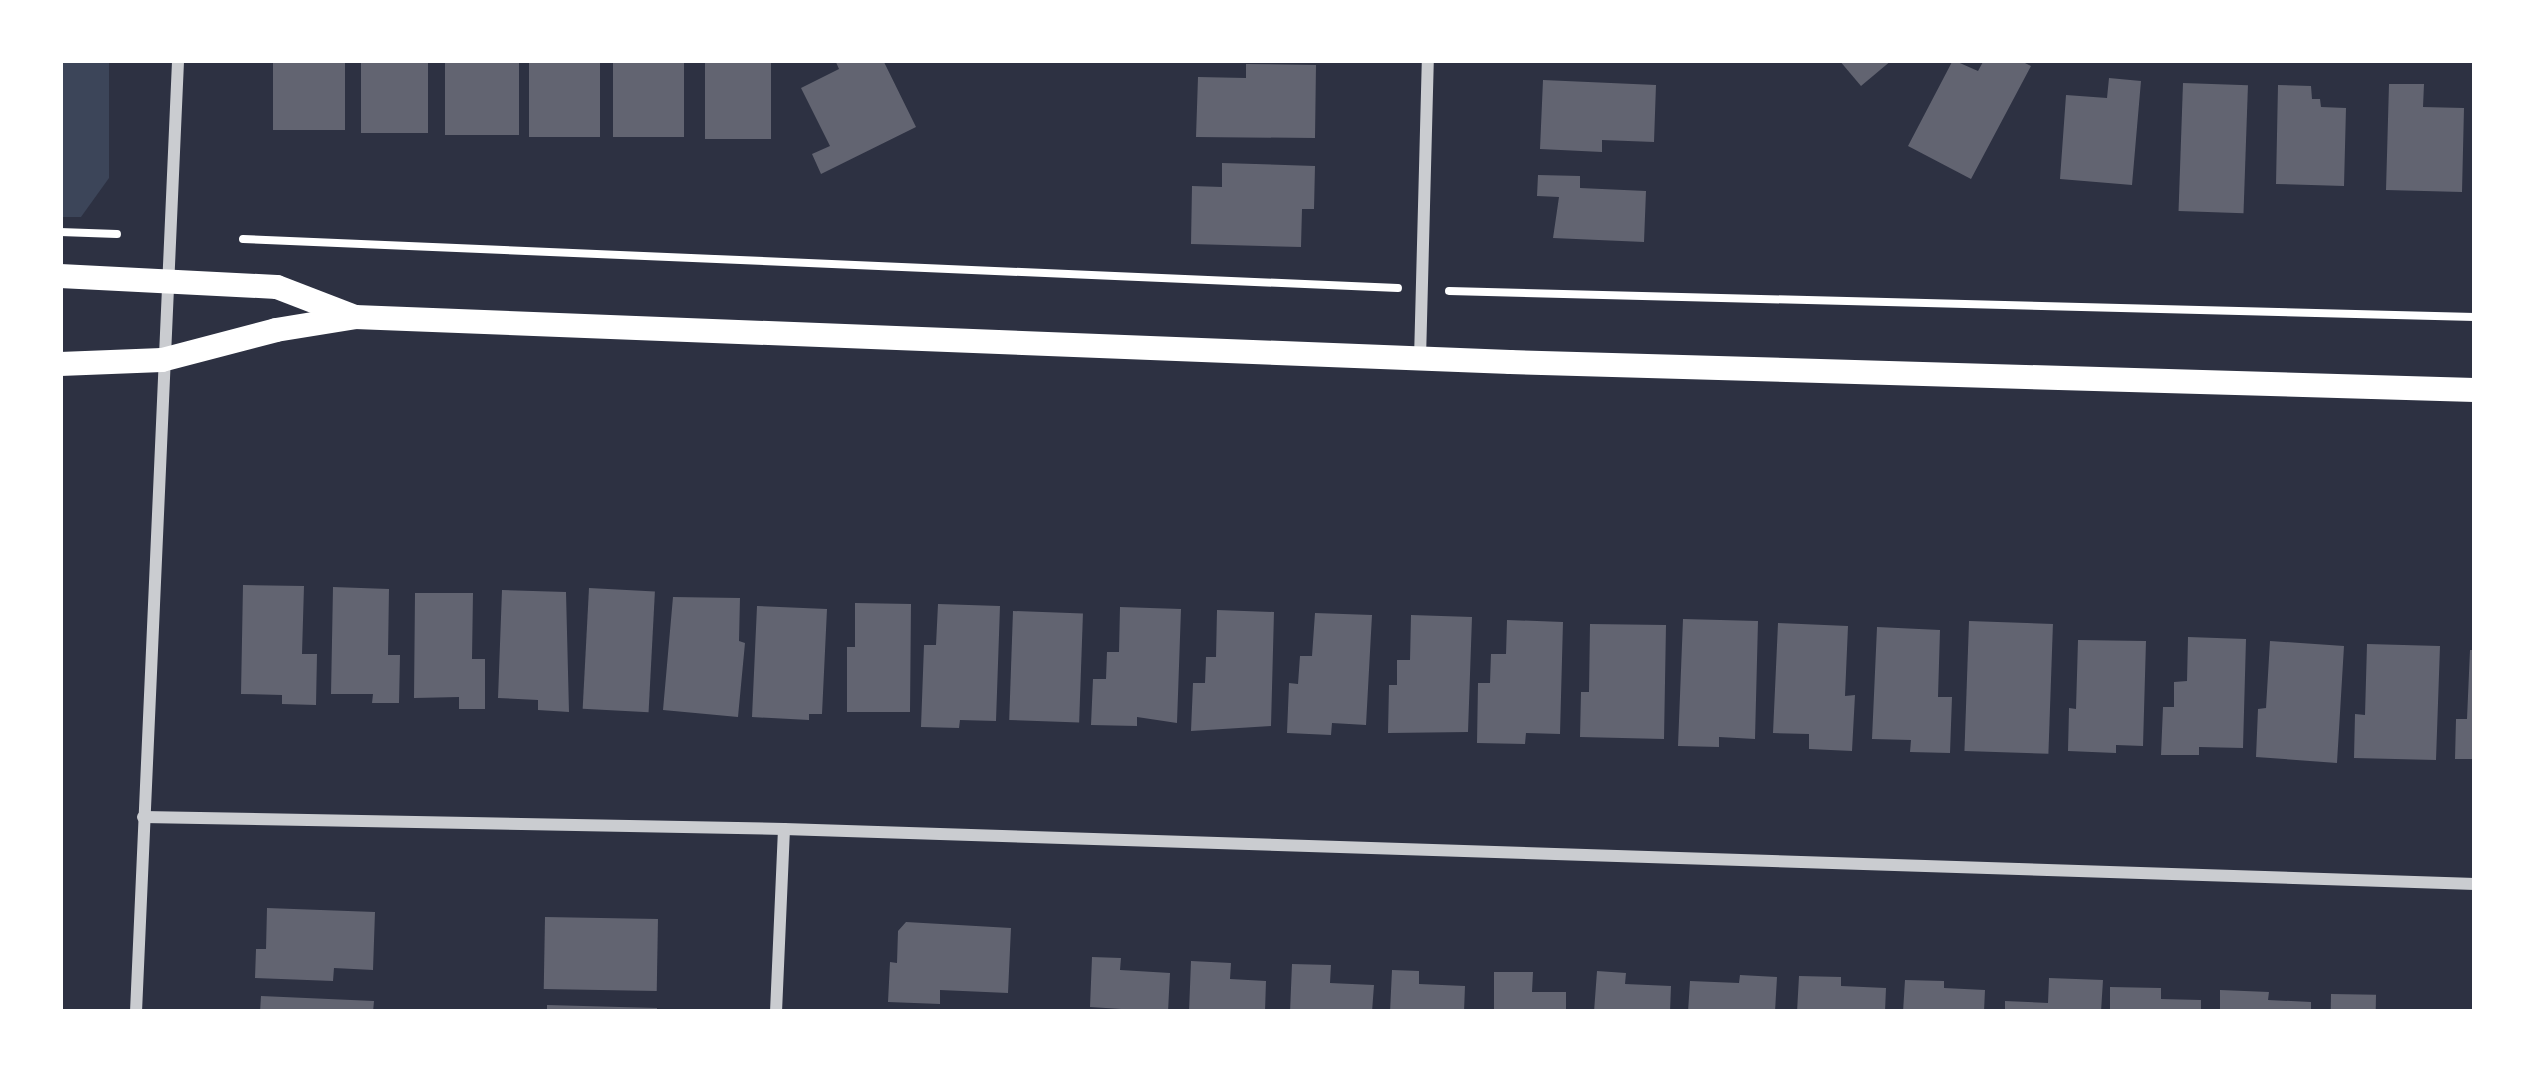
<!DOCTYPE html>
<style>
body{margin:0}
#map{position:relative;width:2535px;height:1072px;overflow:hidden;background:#2d3142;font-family:Helvetica,sans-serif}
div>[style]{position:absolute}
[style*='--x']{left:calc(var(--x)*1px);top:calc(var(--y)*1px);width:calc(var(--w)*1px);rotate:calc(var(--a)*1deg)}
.green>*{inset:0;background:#3c4559}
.building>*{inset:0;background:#626471;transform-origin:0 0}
.path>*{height:8px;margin:-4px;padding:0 4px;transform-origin:4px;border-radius:4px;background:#fff}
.minor>*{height:12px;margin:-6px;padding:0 6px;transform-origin:6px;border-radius:6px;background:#caccd0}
.secondary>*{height:24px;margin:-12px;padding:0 12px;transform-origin:12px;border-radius:12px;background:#fff}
span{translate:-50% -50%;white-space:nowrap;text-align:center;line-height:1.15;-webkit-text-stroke:12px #fff;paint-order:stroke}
.frame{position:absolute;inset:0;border:63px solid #fff;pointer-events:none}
</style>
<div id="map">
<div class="green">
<div style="clip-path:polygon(60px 60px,109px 60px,109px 178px,81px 217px,60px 217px)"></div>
</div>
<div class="building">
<div style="left:273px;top:60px;width:72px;height:70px"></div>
<div style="left:361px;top:60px;width:67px;height:73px"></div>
<div style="left:445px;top:60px;width:74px;height:75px"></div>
<div style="left:529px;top:60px;width:71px;height:77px"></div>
<div style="left:613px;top:60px;width:71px;height:77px"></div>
<div style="left:705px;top:60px;width:66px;height:79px"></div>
<div style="clip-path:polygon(835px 60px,883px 60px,916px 127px,821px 174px,812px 154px,830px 146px,801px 88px,839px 69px)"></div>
<div style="clip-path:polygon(1839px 60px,1892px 60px,1861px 86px)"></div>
<div style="clip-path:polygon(1953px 60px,1978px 71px,1984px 60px,2019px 60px,2031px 66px,1971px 179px,1908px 146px)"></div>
<div style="clip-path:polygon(1246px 64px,1316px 65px,1315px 138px,1196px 137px,1198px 77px,1246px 78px)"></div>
<div style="clip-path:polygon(2109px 78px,2141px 81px,2132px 185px,2060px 179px,2066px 95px,2107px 98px)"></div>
<div style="clip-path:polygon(1543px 80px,1656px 85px,1654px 142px,1602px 140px,1602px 152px,1540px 149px)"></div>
<div style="left:2183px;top:83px;width:65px;height:128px;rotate:2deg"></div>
<div style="clip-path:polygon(2389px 84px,2424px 84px,2423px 107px,2464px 108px,2462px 192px,2386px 190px)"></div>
<div style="clip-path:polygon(2278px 85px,2311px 86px,2312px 99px,2320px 99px,2321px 107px,2346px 108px,2344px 186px,2276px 184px)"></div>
<div style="clip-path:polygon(1222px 163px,1315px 166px,1314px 209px,1302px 209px,1301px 247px,1191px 244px,1192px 186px,1222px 187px)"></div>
<div style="clip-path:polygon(1538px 175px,1580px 176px,1580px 188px,1646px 191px,1644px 242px,1553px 238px,1559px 197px,1537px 196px)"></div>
<div style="clip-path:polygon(243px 585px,304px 586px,302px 654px,317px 654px,316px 705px,282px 704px,282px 695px,241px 694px)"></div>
<div style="clip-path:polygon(333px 587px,389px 589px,388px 655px,400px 655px,399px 703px,372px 703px,373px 694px,331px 694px)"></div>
<div style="left:589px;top:588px;width:66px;height:121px;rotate:3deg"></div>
<div style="clip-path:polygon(502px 590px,566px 592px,569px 712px,538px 710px,538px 700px,498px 698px)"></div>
<div style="clip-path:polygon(415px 593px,473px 593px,472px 659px,485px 659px,485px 709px,459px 709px,459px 697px,414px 698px)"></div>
<div style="clip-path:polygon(673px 597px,740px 598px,739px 641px,745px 643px,738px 717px,663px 710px)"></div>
<div style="clip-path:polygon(855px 603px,911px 604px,910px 712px,847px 712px,847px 647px,855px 647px)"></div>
<div style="clip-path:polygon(938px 604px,1000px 606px,996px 721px,960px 720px,959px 728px,921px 727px,924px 645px,936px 645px)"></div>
<div style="clip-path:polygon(757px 606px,827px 609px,822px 714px,809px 714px,809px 720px,752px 717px)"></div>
<div style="clip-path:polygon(1120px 607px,1181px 609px,1177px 723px,1137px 717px,1137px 726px,1091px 725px,1093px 679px,1106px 679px,1107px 652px,1119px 652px)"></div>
<div style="clip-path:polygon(1217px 610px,1274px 612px,1271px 726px,1191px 731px,1193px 683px,1205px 683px,1206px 657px,1216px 657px)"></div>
<div style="left:1013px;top:611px;width:70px;height:109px;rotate:2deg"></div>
<div style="clip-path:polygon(1315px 613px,1372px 615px,1366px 725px,1332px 723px,1331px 735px,1287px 733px,1289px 683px,1298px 684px,1300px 656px,1312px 656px)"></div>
<div style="clip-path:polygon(1411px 615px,1472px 617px,1468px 732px,1388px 733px,1389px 685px,1397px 685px,1397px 660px,1410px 660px)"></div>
<div style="clip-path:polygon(1683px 619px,1758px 621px,1755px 739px,1719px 737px,1719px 747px,1678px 746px)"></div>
<div style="clip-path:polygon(1507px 620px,1563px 622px,1560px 734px,1526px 733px,1525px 744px,1477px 743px,1478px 683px,1490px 683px,1491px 654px,1506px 654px)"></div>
<div style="left:1969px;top:621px;width:84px;height:130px;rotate:2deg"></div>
<div style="clip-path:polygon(1778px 623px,1848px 626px,1845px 696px,1855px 695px,1852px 751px,1809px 749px,1809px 734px,1773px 733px)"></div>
<div style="clip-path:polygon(1590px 624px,1666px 625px,1664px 739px,1580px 737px,1581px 692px,1589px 692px)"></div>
<div style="clip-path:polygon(1877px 627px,1940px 630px,1938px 697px,1952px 697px,1950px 753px,1910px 752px,1911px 740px,1872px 739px)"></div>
<div style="clip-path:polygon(2188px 637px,2246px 639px,2243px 748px,2199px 747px,2199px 755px,2161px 755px,2163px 707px,2174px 707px,2174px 682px,2187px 681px)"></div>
<div style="clip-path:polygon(2078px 640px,2146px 641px,2143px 746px,2116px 745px,2116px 753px,2068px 751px,2069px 708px,2076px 709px)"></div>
<div style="clip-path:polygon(2270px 641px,2344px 646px,2337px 763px,2256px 757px,2258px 709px,2266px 708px)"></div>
<div style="clip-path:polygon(2367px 644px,2440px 646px,2436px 760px,2354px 758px,2355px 714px,2365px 715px)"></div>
<div style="clip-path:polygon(2470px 650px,2475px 650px,2475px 759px,2455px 759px,2456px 719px,2467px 719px)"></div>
<div style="clip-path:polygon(267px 908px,375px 912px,373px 970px,334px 968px,333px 981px,255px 978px,256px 949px,266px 949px)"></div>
<div style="left:545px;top:917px;width:113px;height:72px;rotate:1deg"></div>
<div style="clip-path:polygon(906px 922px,1011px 928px,1008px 993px,940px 990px,940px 1004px,888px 1002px,890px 962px,897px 963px,898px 931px)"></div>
<div style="clip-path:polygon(1092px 957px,1121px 958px,1120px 970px,1170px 973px,1168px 1012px,1090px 1007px)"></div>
<div style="clip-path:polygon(1191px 961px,1231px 963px,1230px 979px,1266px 981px,1265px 1012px,1189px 1012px)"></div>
<div style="clip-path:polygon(1292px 964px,1331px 965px,1330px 983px,1374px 985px,1372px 1012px,1290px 1012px)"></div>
<div style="clip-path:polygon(1392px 970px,1419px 971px,1419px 984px,1465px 986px,1464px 1012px,1390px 1012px)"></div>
<div style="clip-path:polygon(1597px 971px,1626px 973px,1625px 984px,1671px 986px,1670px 1012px,1594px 1012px)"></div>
<div style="clip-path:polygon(1494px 972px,1533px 972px,1532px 992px,1566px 992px,1566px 1012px,1494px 1012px)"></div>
<div style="clip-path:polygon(1740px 975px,1777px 977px,1775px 1012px,1688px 1012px,1690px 981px,1739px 983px)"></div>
<div style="clip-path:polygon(1799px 976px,1841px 977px,1841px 986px,1886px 988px,1885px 1012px,1797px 1012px)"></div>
<div style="clip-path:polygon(2049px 978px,2103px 980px,2101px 1012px,2005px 1012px,2005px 1001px,2048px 1003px)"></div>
<div style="clip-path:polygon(1905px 980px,1944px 981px,1944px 988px,1985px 990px,1984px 1012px,1903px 1012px)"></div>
<div style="clip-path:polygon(2110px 987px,2161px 988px,2161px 999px,2201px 1000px,2201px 1012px,2110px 1012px)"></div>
<div style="clip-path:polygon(2220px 990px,2269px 992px,2268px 1000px,2311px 1002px,2311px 1012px,2220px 1012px)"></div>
<div style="left:2331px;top:994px;width:45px;height:18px;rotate:1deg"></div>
<div style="clip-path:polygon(261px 996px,374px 1001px,373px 1012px,260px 1012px)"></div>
<div style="clip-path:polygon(547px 1005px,657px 1008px,657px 1012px,547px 1012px)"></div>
</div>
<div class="path">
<div style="--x:60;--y:232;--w:57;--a:2"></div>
<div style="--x:243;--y:239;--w:1156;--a:2.43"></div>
<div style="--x:1449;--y:291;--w:1026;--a:1.45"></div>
</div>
<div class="minor">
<div style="--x:1420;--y:359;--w:299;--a:-88.5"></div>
<div style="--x:143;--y:817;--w:641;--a:1.07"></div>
<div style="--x:784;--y:829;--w:1692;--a:1.86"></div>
<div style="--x:136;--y:1012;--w:953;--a:-87.47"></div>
<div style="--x:776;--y:1012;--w:183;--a:-87.5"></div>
</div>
<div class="secondary">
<div style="--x:60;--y:276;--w:217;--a:2.9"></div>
<div style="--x:277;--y:287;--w:80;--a:21.1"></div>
<div style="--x:60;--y:364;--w:102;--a:-2.2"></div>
<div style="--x:162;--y:360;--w:118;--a:-14.7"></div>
<div style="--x:276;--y:330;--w:80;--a:-9.3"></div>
<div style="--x:355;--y:317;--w:1156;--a:2.23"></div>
<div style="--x:1510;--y:362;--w:965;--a:1.66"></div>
</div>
<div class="frame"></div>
</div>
